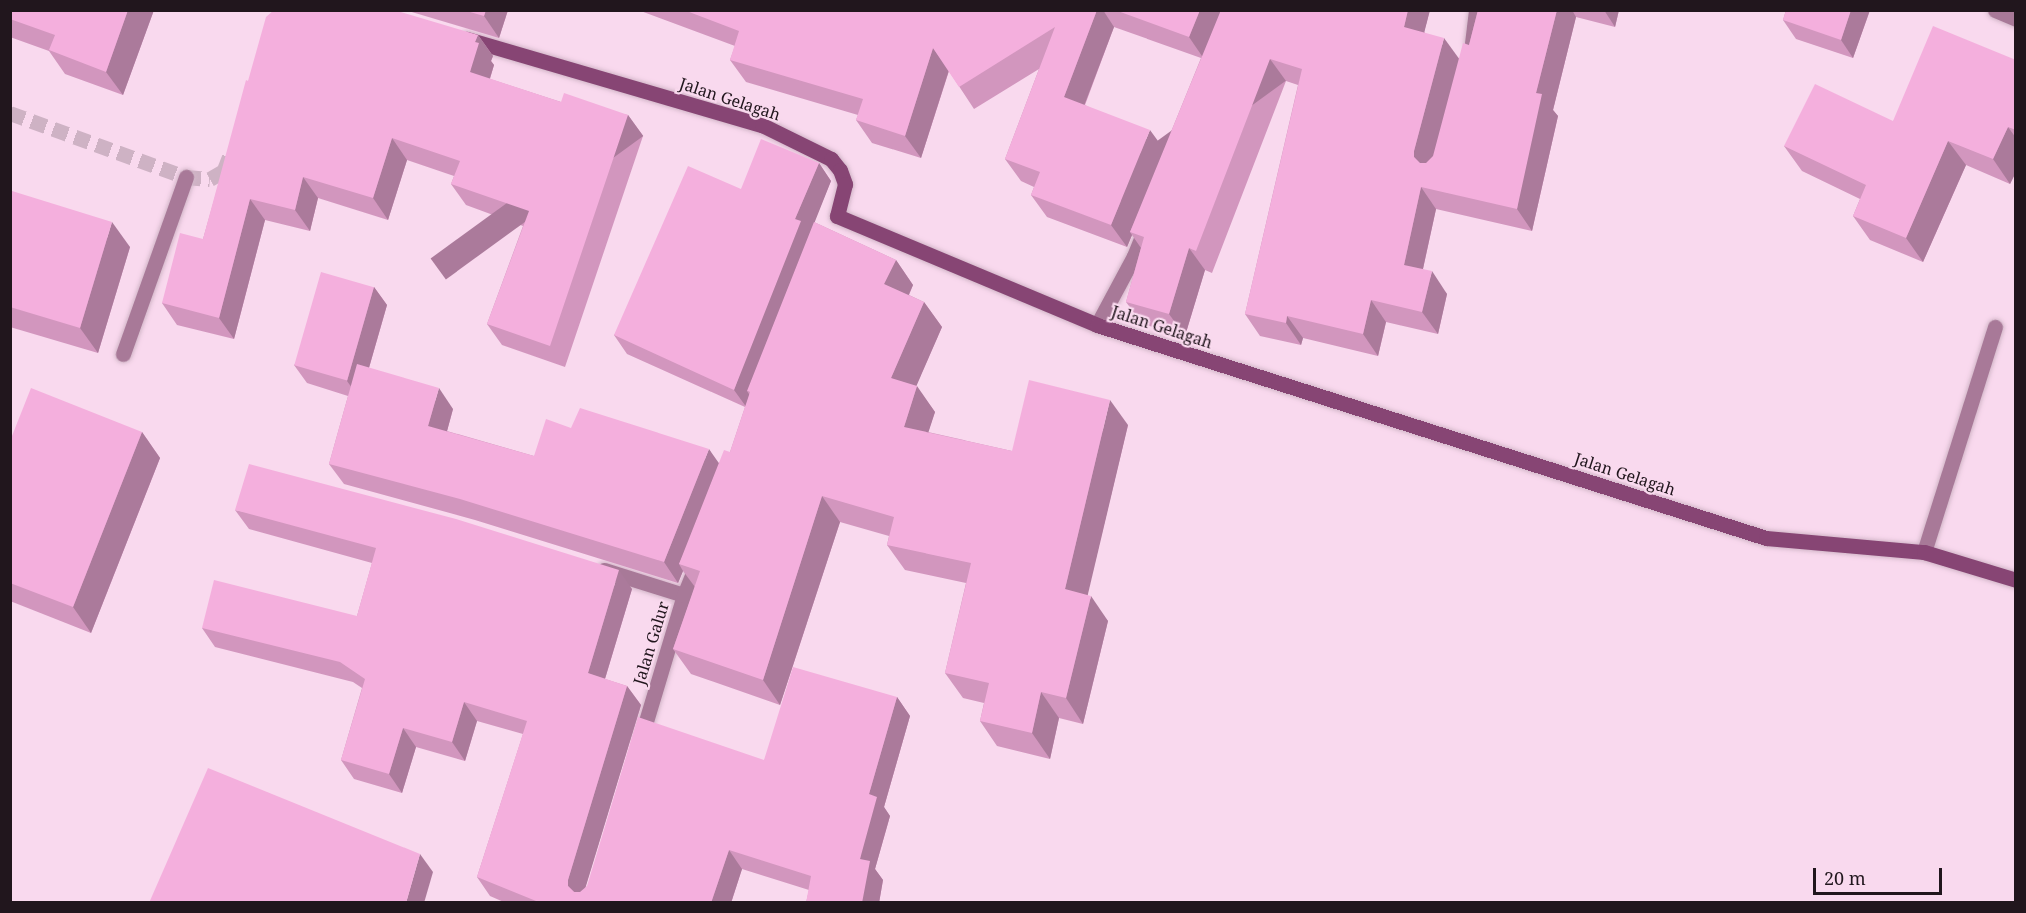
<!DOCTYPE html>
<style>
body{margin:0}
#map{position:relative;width:2026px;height:913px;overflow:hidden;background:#f9d9ee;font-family:"Noto Serif",serif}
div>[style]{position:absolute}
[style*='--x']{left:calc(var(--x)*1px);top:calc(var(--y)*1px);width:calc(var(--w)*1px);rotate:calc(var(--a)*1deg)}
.street-tunnel>*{height:15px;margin-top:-7.5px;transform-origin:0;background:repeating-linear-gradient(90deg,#ceb2c4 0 15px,transparent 0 23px)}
.roads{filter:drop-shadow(0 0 2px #d2b6c8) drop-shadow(0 0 2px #d2b6c8)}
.street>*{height:15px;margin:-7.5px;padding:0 7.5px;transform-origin:7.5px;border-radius:7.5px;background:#a87998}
.secondary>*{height:15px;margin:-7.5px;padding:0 7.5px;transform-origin:7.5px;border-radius:7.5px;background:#874574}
.wall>*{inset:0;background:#d296be}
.shaded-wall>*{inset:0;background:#ab7a9b;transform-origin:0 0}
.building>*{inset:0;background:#f4afdd;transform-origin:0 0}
span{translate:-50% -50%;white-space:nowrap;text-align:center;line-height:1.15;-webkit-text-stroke:4.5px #f9d9ee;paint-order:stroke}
.street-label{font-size:16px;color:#21161d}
.frame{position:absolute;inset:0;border:12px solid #21161d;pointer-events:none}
.scale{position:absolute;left:1813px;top:868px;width:129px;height:27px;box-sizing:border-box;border:3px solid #21161d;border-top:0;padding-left:8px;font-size:18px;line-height:21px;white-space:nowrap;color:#21161d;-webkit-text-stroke:4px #f9d9ee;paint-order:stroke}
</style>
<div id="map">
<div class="street-tunnel">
<div style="--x:10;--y:113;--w:187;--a:20"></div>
<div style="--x:186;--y:177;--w:24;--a:5"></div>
<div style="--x:210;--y:179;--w:16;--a:-30"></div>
<div style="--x:224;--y:171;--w:17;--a:-69"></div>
</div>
<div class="roads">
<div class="street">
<div style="--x:1995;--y:10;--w:23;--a:23"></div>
<div style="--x:1472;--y:43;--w:33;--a:-83"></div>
<div style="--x:1097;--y:325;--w:78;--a:-61.8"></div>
<div style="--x:1134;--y:256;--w:31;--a:-68"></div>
<div style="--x:123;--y:354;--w:188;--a:-70.4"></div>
<div style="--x:1924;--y:552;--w:236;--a:-72.5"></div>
<div style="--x:604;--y:570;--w:84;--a:17.4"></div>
<div style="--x:641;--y:738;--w:149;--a:-73.3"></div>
<div style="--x:684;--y:595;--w:37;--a:-68"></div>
</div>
<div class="secondary">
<div style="--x:467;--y:39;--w:307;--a:16.3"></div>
<div style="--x:762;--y:125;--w:77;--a:26.2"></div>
<div style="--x:831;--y:159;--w:14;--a:51"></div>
<div style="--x:840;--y:170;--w:15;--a:70"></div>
<div style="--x:845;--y:184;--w:33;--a:104"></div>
<div style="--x:837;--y:216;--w:282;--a:22.7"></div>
<div style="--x:1097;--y:325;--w:702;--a:17.66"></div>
<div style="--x:1766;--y:538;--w:159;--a:5.1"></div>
<div style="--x:1924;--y:552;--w:96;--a:16.9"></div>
</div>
</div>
<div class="wall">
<div style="clip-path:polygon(10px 10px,154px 10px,123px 95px,65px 74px,49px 51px,10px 37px)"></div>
<div style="clip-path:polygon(405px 10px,508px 10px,499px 38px)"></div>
<div style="clip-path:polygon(evenodd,638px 10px,1430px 10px,1424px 32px,1459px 59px,1469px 45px,1478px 10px,1619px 10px,1615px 27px,1576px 17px,1553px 110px,1558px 116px,1532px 231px,1436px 209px,1423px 269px,1447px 294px,1438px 334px,1386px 322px,1378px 356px,1303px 338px,1301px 345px,1260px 336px,1245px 314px,1298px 85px,1286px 81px,1212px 273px,1205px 270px,1185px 336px,1142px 324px,1126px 302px,1141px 248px,1132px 235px,1127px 247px,1047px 217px,1031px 195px,1034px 187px,1021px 181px,1005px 159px,1039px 69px,974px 109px,949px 71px,921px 158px,872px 143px,856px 120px,858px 115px,746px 82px,730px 60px,735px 46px,638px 10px,1114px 27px,1201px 58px,1164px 149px,1085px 105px,1114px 27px)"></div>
<div style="clip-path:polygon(1786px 10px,1870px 10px,1853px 58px,1796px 39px,1783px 20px)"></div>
<div style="clip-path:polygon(478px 35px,493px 56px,491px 61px,494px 65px,490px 79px,561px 102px,628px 115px,643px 136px,565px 367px,502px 345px,487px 324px,523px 226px,466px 205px,451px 184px,454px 176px,407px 160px,388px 220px,318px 198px,310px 231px,265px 220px,234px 339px,177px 325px,162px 303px,203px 239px,248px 81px)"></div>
<div style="clip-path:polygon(2016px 60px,2016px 172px,2010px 184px,1966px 165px,1923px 262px,1870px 240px,1853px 216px,1860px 199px,1802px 171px,1784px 146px,1893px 121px)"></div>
<div style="clip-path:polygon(819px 163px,831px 181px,814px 222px,896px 260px,913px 285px,909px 295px,924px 302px,942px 327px,916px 386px,935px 412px,928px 432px,1012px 451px,1128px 425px,1087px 595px,1108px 621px,1083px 724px,1059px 718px,1050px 759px,997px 746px,980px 721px,984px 703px,963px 698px,945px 673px,966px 583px,905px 570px,887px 545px,889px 536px,840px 522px,780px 705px,691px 674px,673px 649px,695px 587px,683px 571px,678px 583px,475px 520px,344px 484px,329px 464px,348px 396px,307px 383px,294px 365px,374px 287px,387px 305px,369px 368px,453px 409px,447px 431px,534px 456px,571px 428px,719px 463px,730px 452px,745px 407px,627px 354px,614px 335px,741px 189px)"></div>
<div style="clip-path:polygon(10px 196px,130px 247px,98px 353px,10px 327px)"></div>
<div style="clip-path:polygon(142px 432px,160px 458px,91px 633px,10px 601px,10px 441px)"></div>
<div style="clip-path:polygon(235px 510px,632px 589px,605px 679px,627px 686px,641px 705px,585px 888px,764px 760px,897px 697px,910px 716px,884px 807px,890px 816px,875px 869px,883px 880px,879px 903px,806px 903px,809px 890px,742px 869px,731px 903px,506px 903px,490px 896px,477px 877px,523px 734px,477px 721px,465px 761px,416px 747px,402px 793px,354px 779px,341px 760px,362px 688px,353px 682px,215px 647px,202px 628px,357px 616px,372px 563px,249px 529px)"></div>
</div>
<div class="shaded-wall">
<div style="clip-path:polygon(128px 10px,154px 10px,123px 95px,106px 72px)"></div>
<div style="clip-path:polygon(486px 10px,508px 10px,499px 38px,484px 16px)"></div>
<div style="clip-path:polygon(1097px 10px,1103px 10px,1114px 27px,1079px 119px,1064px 97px)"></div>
<div style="clip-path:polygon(1200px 10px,1224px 10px,1204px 59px,1189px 37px)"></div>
<div style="clip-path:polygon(1408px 10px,1430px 10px,1420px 49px,1404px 27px)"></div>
<div style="clip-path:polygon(1557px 10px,1572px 10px,1576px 17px,1553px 110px,1558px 116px,1532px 231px,1517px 209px,1536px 93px)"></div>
<div style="clip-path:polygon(1604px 10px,1619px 10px,1615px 27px)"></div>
<div style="clip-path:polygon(1851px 10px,1870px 10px,1853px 58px,1841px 40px)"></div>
<div style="clip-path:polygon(478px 35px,493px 56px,491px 61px,494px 65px,485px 94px,470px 72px,475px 42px)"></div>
<div style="clip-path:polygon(1444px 38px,1460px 60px,1430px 174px,1414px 157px,1414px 151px)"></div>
<div style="clip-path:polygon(933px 48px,949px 70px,921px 158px,905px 136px)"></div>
<div style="left:1270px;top:59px;width:27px;height:206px;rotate:54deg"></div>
<div style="left:628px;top:115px;width:26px;height:244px;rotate:54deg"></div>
<div style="clip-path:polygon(2008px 127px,2016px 138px,2016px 172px,2010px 184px,1993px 159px)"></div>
<div style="clip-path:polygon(1150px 130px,1166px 152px,1130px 232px,1132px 235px,1127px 247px,1111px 225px)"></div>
<div style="clip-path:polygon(392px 138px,407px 160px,388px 220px,373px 198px)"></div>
<div style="clip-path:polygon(1948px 141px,1966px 165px,1923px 262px,1906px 238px)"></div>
<div style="clip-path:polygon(819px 163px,831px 181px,810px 234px,750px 392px,747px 391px,751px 397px,747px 408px,734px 390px,795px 219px)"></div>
<div style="clip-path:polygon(303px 177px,318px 198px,310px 231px,295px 210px)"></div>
<div style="clip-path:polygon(1421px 187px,1436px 209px,1419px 287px,1404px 265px)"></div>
<div style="clip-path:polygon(250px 199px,265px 220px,234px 339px,219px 318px)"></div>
<div style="clip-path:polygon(112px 222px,130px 247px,98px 353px,80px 328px)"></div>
<div style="clip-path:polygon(1189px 248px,1205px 270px,1185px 336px,1169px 314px)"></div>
<div style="clip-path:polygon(896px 260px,913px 285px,902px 310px,884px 284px)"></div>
<div style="clip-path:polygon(1432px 271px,1447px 294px,1438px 334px,1422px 312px)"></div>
<div style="clip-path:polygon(374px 287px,387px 305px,360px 399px,347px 381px)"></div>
<div style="clip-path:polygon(1371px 300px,1386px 322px,1378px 356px,1363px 334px)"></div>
<div style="clip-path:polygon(924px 302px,942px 327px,909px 403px,891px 378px)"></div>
<div style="clip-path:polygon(1287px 316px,1303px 338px,1301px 345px,1286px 323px)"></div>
<div style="clip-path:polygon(917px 386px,935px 412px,922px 452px,904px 427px)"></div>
<div style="clip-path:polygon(439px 388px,453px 409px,443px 446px,428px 426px)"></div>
<div style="clip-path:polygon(1110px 400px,1128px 425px,1083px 615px,1065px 589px)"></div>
<div style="clip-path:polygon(142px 432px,160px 458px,91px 633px,73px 607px)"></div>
<div style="clip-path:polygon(709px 449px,723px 469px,679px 564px,683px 571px,678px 583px,664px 562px)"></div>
<div style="clip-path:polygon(822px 496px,840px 522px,780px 705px,763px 680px)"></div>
<div style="clip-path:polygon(619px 570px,632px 589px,601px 692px,588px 673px)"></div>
<div style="clip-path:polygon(1091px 596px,1108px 621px,1083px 724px,1066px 698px)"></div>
<div style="clip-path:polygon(627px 686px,641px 705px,582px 899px,568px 886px,568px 880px)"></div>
<div style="clip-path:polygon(1041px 692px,1059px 718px,1050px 759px,1032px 733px)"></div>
<div style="clip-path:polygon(897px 697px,910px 716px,884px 807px,890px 816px,875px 869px,883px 880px,879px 903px,862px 903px,860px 859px,869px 794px)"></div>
<div style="clip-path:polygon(464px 702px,477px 721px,465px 761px,452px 742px)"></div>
<div style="clip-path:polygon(403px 728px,416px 747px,402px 793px,389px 774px)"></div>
<div style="clip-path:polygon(729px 850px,742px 869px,731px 903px,711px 903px)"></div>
<div style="clip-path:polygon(420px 854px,433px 872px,424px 903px,406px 903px)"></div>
</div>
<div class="building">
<div style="clip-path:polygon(10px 10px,128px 10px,106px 72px,49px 50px,55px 35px,10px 19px)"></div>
<div style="clip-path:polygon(274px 10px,394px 10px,478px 35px,475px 42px,479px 43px,470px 72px,561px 102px,564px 93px,628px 115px,550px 346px,487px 324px,529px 211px,451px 184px,460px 161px,392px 138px,373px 198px,303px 177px,295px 210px,250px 199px,219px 318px,162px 303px,180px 233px,203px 239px,246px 80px,248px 81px,266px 17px)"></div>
<div style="clip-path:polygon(463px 10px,486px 10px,484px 16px)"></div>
<div style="clip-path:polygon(684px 10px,1097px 10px,1064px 97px,1150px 130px,1111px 225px,1031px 195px,1040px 172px,1005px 159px,1055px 27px,959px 87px,933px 48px,905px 136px,856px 120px,863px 99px,730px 60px,739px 31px)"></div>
<div style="clip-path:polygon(1115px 10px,1200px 10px,1189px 37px)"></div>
<div style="clip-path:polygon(1221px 10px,1408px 10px,1404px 27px,1444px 38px,1414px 151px,1414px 157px,1420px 163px,1426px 163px,1433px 156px,1463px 43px,1469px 45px,1478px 10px,1557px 10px,1536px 93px,1542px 94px,1517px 209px,1421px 187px,1404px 265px,1432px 271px,1422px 312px,1371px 300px,1363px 334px,1287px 316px,1286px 323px,1245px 314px,1302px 69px,1270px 59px,1196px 251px,1189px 248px,1169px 314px,1126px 302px,1144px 237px,1130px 232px)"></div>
<div style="clip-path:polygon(1786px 10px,1851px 10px,1841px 40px,1783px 20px)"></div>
<div style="clip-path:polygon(1933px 26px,2016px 60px,2016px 130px,2008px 127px,1993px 159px,1948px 141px,1906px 238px,1853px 216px,1866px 185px,1784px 146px,1815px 84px,1893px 121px)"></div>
<div style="clip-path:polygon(761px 139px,819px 163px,795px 219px,801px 221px,734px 390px,614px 335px,688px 166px,741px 189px)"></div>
<div style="clip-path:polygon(12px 191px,112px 222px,80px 328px,10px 307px,10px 196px)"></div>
<div style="clip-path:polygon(814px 222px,896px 260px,884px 284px,924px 302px,891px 378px,917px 386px,904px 427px,1012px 451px,1029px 380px,1110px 400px,1065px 589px,1091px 596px,1066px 698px,1041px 692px,1032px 733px,980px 721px,989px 683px,945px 673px,971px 563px,887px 545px,894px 517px,822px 496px,763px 680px,673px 649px,700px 571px,679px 564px,724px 450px,730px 452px,750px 392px,747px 391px)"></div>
<div style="left:321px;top:272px;width:55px;height:97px;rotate:16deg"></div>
<div style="clip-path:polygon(357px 364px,439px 388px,428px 426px,534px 456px,546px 419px,571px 428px,580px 408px,709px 449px,664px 562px,460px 499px,329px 464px)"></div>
<div style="clip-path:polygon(31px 388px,142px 432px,73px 607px,10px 583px,10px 441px)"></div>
<div style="clip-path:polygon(249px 464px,456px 519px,619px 570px,588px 673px,627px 686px,568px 880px,568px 886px,574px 892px,580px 892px,587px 886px,638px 717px,764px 760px,793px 667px,897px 697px,869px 794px,877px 797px,860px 859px,870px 861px,862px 903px,806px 903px,811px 876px,729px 850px,711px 903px,541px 903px,477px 877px,527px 721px,464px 702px,452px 742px,403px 728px,389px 774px,341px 760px,365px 679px,340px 662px,202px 628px,214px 580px,357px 616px,376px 548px,235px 510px)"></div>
<div style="clip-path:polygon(208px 768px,420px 854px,406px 903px,149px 903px)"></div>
</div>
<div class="street-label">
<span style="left:730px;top:99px;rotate:18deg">Jalan Gelagah</span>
<span style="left:1162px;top:327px;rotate:18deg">Jalan Gelagah</span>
<span style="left:1625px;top:474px;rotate:18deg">Jalan Gelagah</span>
<span style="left:651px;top:643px;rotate:-73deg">Jalan Galur</span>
</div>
<div class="frame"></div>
<div class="scale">20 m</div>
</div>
